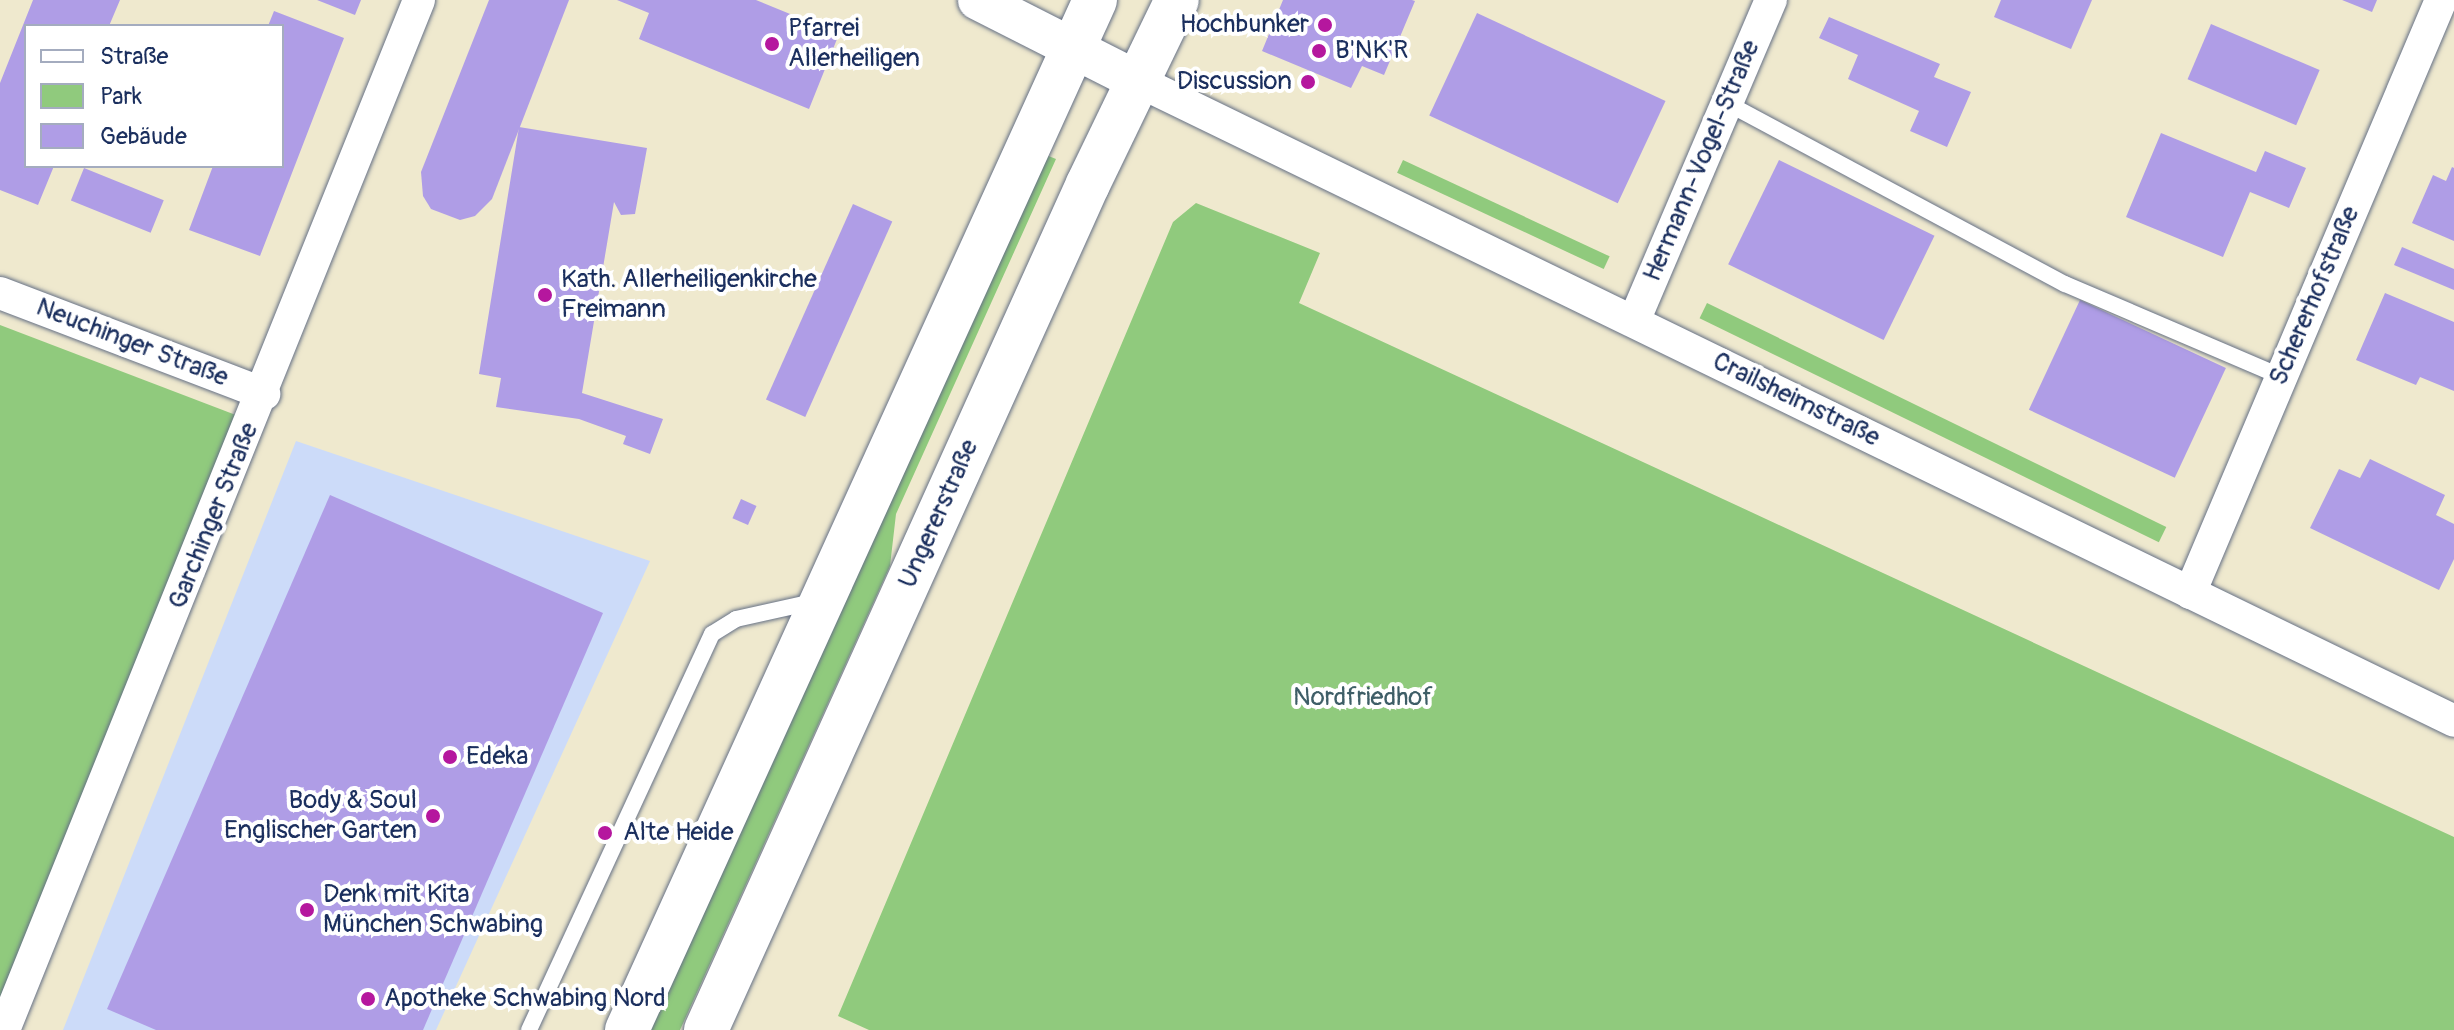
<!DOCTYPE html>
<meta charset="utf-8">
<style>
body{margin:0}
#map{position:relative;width:2454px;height:1030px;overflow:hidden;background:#efe9ce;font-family:Pangolin,sans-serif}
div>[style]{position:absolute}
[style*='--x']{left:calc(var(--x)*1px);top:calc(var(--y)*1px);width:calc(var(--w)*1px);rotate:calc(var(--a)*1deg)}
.built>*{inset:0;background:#ccdbf9}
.green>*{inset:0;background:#90ca7d;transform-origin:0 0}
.building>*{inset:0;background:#af9de6;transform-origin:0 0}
.roads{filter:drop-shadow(0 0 2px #657085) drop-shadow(0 0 2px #657085)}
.service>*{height:16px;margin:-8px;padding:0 8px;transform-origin:8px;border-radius:8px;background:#fff}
.minor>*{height:32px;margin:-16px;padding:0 16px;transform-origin:16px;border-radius:16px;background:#fff}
.tertiary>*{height:40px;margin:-20px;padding:0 20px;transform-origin:20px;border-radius:20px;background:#fff}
.secondary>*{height:44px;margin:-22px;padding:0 22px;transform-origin:22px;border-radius:22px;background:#fff}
.dots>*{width:22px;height:22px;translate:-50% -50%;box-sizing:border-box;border:4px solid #fff;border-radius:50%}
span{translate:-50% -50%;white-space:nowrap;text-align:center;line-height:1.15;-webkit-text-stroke:8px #fff;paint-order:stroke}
.poi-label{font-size:26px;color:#1b2f5e}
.right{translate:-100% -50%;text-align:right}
.left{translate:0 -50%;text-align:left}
.street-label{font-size:26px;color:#1b2f5e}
.park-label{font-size:26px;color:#3e5e67}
.legend{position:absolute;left:24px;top:24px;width:260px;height:144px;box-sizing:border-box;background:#fff;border:2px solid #a4acbf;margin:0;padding:10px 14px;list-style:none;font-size:24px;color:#1b2f5e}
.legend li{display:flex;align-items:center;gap:16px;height:40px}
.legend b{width:40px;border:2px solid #a4acbf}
</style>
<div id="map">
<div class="built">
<div style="clip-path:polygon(296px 441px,650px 561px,436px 1030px,63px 1030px)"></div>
</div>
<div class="green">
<div style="clip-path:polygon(1046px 155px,1056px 159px,896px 514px,890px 566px,680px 1030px,648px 1030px)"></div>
<div style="left:1403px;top:160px;width:228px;height:14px;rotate:25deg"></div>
<div style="clip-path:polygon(1196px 203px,1320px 253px,1299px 303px,2454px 837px,2454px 1030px,869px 1030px,838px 1016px,1173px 222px)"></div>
<div style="left:1707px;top:303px;width:511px;height:17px;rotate:26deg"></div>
<div style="clip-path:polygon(0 325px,241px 417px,0 1030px)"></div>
</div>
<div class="building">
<div style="clip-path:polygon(33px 0,120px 0,109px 26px,26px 26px,26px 166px,54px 166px,38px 205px,0 190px,0 83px)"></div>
<div style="clip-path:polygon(317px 0,361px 0,355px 15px)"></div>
<div style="clip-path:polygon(489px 0,569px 0,492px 199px,475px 216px,460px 220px,431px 209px,423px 196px,421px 172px)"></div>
<div style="clip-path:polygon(617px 0,756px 0,839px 34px,809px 109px,639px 39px,649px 13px)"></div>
<div style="clip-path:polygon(1283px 0,1412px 0,1415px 1px,1384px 75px,1362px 66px,1351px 88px,1262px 51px)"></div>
<div style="clip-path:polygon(2001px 0,2092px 0,2071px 49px,1994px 17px)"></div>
<div style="clip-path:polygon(2342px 0,2377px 0,2372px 12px)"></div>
<div style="clip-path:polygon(274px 11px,344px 38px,260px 256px,189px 230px,213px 166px,282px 166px,282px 26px,268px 26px)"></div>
<div style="left:1477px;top:13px;width:208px;height:113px;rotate:25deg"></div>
<div style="clip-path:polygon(1829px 17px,1940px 64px,1934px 77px,1971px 92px,1947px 147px,1910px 131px,1919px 111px,1848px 79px,1858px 55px,1819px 38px)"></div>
<div style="left:2211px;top:24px;width:118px;height:60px;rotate:23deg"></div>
<div style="clip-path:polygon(519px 127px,647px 148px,635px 214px,621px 215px,614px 202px,582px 393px,663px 419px,650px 454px,623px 444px,626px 436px,579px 419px,496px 407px,501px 378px,479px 374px)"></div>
<div style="clip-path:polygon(2161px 133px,2256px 172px,2265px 151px,2306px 168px,2289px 208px,2250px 192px,2223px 257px,2126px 217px)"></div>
<div style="left:1779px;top:160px;width:173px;height:116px;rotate:26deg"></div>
<div style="clip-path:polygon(2452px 167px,2454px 168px,2454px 241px,2412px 223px,2433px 175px,2446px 181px)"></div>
<div style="left:84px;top:168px;width:86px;height:35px;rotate:22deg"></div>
<div style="left:853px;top:204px;width:43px;height:214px;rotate:24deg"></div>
<div style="clip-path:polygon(2402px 247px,2454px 269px,2454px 290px,2394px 265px)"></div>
<div style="clip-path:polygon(2385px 293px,2454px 322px,2454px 391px,2420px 377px,2416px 385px,2356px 360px)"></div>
<div style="left:2080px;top:300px;width:161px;height:121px;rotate:25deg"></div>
<div style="clip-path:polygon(2370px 459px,2445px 495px,2436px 515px,2454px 524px,2454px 559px,2439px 590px,2310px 528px,2339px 469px,2360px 478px)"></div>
<div style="clip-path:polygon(330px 495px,603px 613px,423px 1030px,156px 1030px,107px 1009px)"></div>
<div style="left:741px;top:499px;width:17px;height:21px;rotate:24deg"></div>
</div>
<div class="roads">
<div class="service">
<div style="--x:1727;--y:103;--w:383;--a:28.2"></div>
<div style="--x:2065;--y:284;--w:234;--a:23.2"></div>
<div style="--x:529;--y:1030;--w:436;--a:-65.2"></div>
<div style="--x:712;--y:634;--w:28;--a:-32"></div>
<div style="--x:736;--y:619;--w:83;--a:-12.5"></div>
</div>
<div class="minor">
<div style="--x:1138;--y:81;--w:1463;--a:25.93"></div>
<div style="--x:0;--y:293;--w:283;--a:20.9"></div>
<div style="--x:1634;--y:321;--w:349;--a:-66.9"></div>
<div style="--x:2190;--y:593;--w:644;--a:-67.06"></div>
<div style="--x:4;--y:1030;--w:1110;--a:-68.05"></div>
</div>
<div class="tertiary">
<div style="--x:978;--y:0;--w:179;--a:26.9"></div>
</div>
<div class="secondary">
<div style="--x:627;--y:1030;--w:1131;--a:-65.56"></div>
<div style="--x:706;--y:1030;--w:928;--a:-65.7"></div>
<div style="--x:1088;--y:184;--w:204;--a:-64.2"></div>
</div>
</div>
<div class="dots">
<div style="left:1325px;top:25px;background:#b5179e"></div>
<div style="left:772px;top:44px;background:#b5179e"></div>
<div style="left:1319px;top:51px;background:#b5179e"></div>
<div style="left:1308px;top:82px;background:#b5179e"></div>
<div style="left:545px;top:295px;background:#b5179e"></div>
<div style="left:450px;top:757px;background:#b5179e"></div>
<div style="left:433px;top:816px;background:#b5179e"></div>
<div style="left:605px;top:833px;background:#b5179e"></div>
<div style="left:307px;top:910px;background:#b5179e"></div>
<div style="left:368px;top:999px;background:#b5179e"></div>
</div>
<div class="poi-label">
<span class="right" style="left:1309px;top:25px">Hochbunker</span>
<span class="left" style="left:788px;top:44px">Pfarrei<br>Allerheiligen</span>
<span class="left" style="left:1335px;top:51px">B'NK'R</span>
<span class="right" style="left:1292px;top:82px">Discussion</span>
<span class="left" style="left:561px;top:295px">Kath. Allerheiligenkirche<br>Freimann</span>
<span class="left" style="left:466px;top:757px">Edeka</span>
<span class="right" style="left:417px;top:816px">Body &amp; Soul<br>Englischer Garten</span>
<span class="left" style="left:623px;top:833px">Alte Heide</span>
<span class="left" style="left:323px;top:910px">Denk mit Kita<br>München Schwabing</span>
<span class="left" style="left:384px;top:999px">Apotheke Schwabing Nord</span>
</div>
<div class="street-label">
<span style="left:1702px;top:161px;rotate:-67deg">Hermann-Vogel-Straße</span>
<span style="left:2315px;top:296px;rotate:-67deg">Schererhofstraße</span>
<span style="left:132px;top:343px;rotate:21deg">Neuchinger Straße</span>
<span style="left:1796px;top:400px;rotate:26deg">Crailsheimstraße</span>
<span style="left:939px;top:514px;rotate:-66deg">Ungererstraße</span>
<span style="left:214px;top:516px;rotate:-68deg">Garchinger Straße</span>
</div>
<div class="park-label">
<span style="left:1363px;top:698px">Nordfriedhof</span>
</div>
<ul class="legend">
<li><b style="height:10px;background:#fff"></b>Straße</li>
<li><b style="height:22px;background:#90ca7d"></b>Park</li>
<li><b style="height:22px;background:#af9de6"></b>Gebäude</li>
</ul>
</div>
